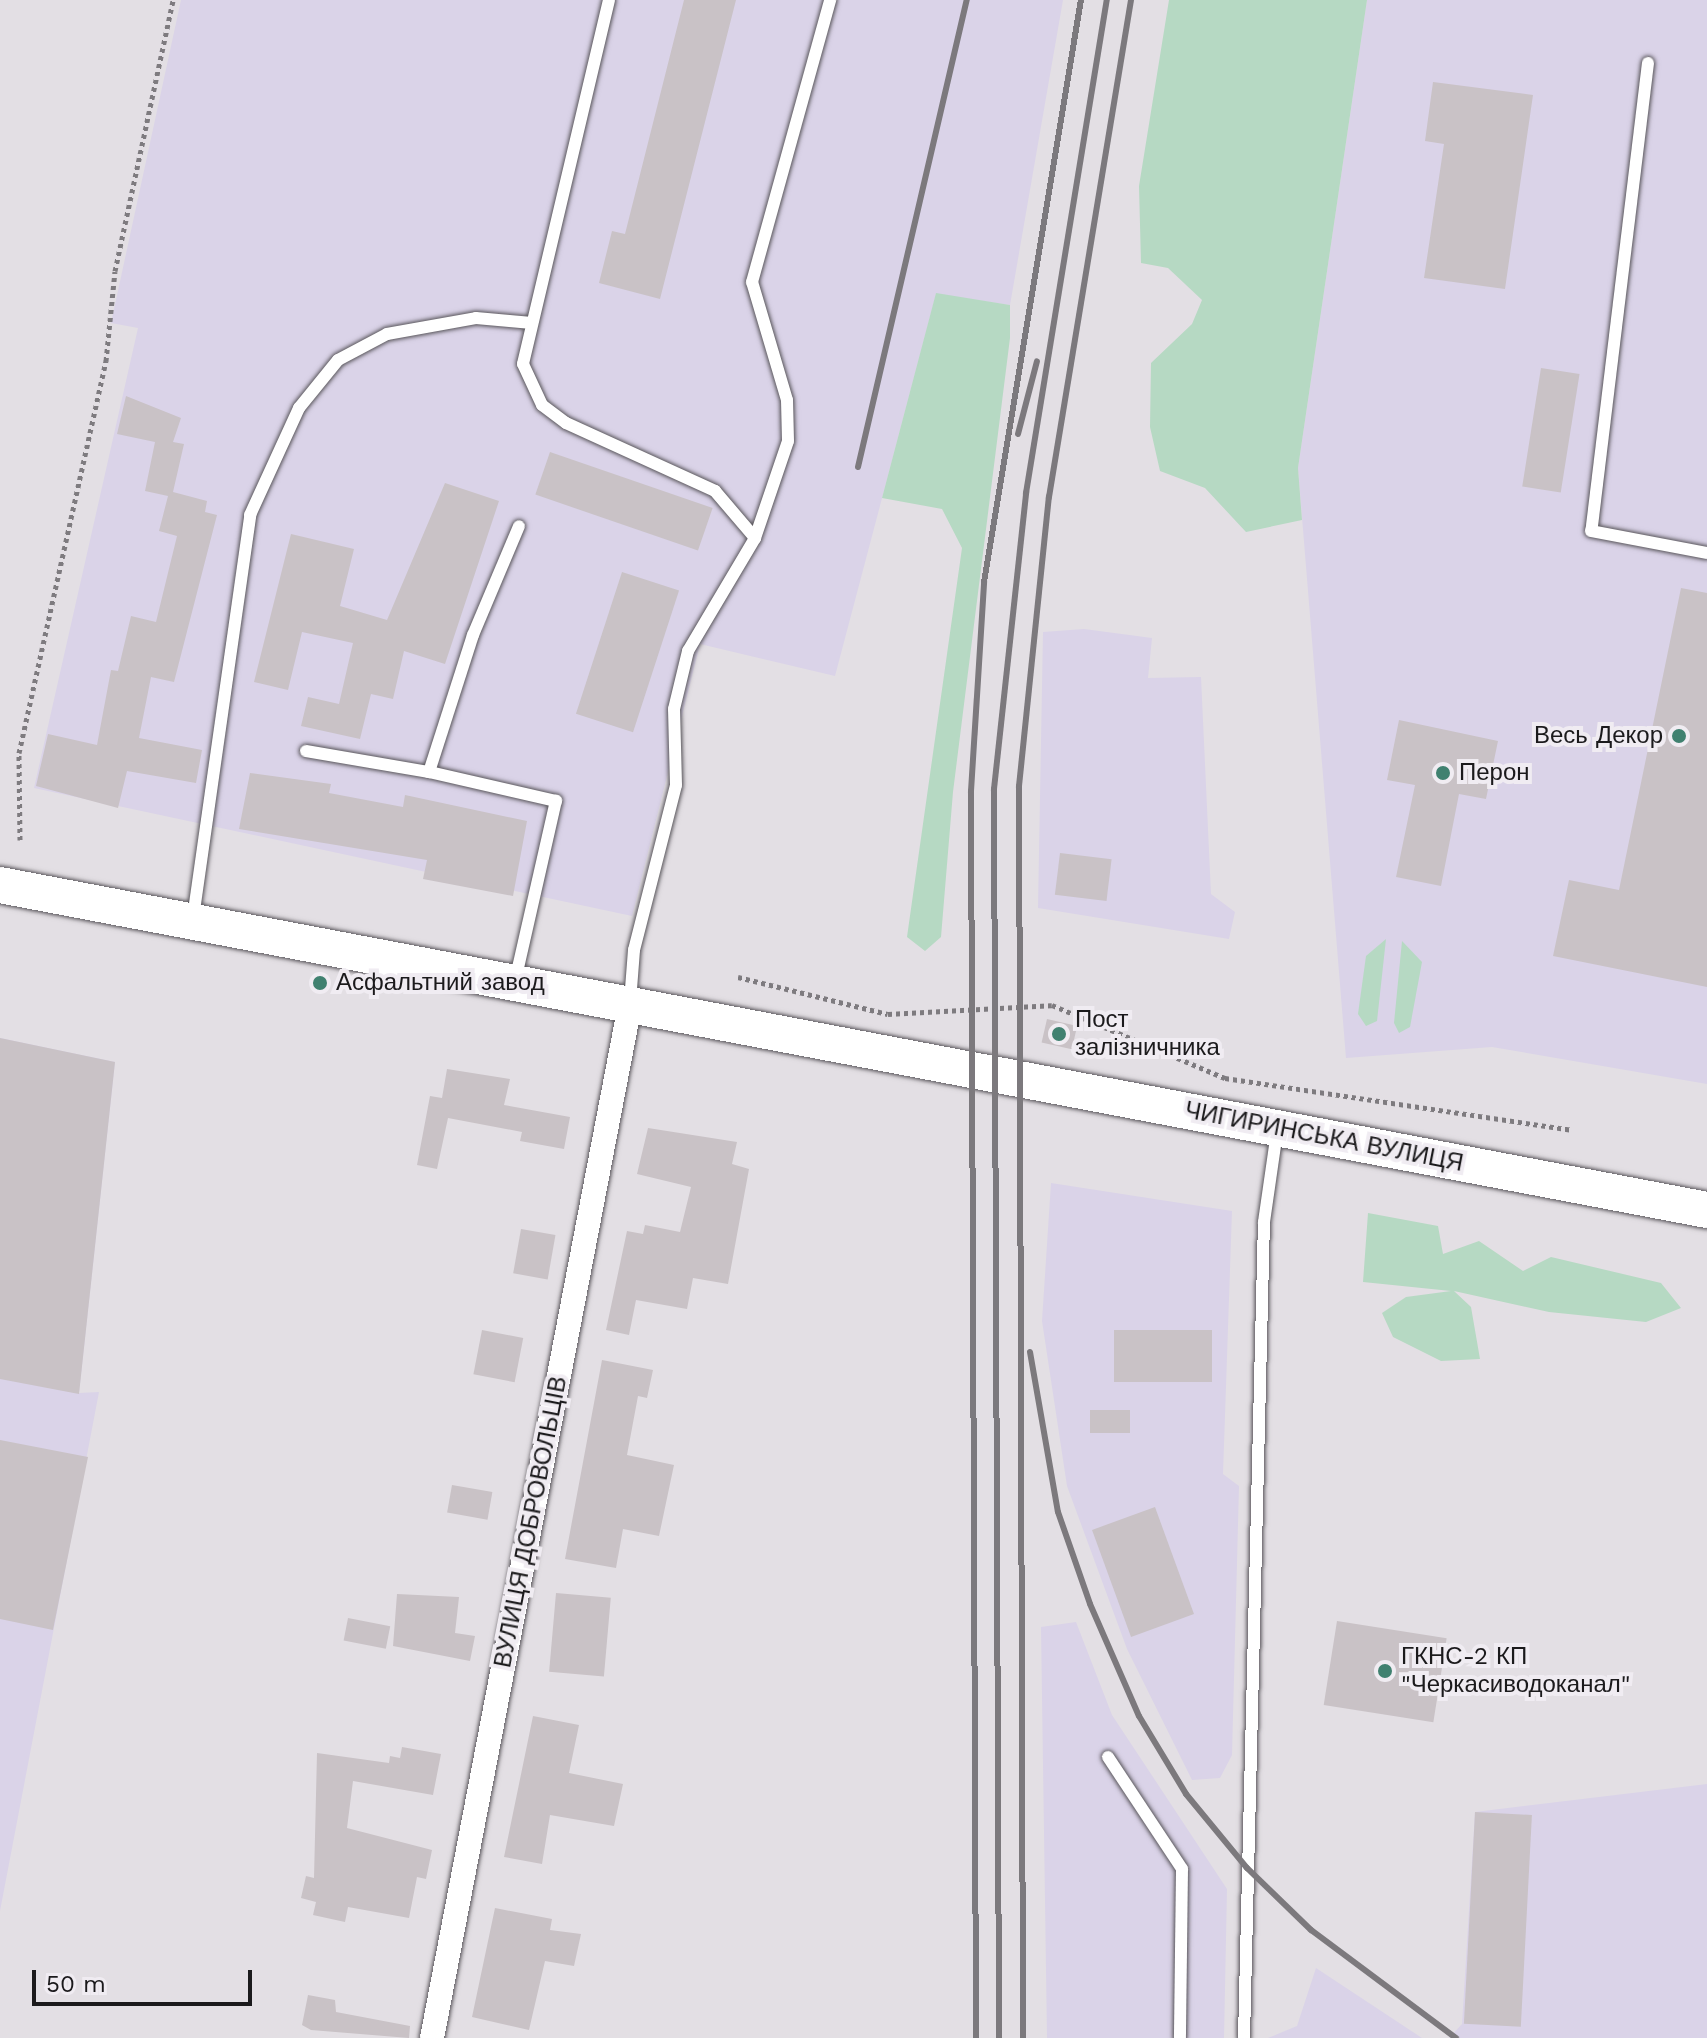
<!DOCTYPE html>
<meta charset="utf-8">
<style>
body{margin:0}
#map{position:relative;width:1707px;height:2038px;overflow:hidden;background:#e3dfe4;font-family:"Work Sans",sans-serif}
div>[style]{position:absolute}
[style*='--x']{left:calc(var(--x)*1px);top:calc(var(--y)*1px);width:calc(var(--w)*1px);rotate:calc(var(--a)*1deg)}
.industrial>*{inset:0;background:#dad3e8}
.green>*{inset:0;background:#b6d9c3}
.building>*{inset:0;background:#c9c2c6;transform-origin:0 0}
.path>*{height:5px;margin-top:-2.5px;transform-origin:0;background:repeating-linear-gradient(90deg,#7e7b7f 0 4px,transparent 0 8px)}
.roads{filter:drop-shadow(0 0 2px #59565b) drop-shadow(0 0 2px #59565b)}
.service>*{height:12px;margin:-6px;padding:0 6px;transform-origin:6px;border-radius:6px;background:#fff}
.minor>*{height:24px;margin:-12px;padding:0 12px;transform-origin:12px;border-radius:12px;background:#fff}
.secondary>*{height:36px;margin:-18px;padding:0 18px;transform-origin:18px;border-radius:18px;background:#fff}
.rail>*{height:6px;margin:-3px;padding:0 3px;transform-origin:3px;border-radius:3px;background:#7c797d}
.dots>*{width:22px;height:22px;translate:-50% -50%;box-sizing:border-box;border:4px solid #f0ecf2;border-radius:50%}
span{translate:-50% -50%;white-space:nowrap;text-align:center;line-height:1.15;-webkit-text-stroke:8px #f0ecf2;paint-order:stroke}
.poi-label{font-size:24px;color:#1b1a1c}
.right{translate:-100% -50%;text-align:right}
.left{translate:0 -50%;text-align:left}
.street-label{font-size:24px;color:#1b1a1c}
.scale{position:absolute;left:32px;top:1970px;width:220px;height:36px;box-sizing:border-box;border:4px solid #1b1a1c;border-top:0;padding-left:10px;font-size:24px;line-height:28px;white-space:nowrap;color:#1b1a1c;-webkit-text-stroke:6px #f0ecf2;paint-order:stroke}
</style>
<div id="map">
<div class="industrial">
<div style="clip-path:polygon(181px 0,1063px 0,1010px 305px,936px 294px,835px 676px,700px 644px,632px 916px,34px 788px,138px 328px,111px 323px)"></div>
<div style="clip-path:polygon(1367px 0,1707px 0,1707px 1084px,1492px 1047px,1346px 1058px,1298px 468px)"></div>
<div style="clip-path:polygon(1084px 629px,1152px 638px,1148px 678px,1201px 677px,1211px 894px,1235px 912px,1229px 939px,1038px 908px,1043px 632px)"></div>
<div style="clip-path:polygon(0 1038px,115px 1062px,79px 1393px,99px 1392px,0 1911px)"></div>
<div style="clip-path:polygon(1051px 1183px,1232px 1211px,1223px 1474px,1239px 1486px,1232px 1755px,1220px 1778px,1192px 1780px,1127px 1649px,1067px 1486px,1042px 1321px)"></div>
<div style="clip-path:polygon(1076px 1622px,1112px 1715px,1227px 1889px,1224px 2038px,1047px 2038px,1041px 1627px)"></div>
<div style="clip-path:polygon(1707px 1784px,1707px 2038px,1449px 2038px,1462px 2024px,1475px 1812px)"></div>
<div style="clip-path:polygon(1316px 1968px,1422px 2038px,1268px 2038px,1297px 2026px)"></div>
</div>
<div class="green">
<div style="clip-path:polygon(1169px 0,1367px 0,1298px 468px,1302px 520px,1246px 532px,1205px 488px,1160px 471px,1150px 427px,1151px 363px,1192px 324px,1202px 300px,1168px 268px,1141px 263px,1139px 186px)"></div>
<div style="clip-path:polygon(936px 293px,1010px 305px,1010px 338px,953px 792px,941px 937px,925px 951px,907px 937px,962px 548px,942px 509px,882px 498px)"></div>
<div style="clip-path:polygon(1386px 939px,1377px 1021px,1366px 1026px,1358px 1014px,1366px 956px)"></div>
<div style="clip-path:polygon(1402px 941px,1422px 962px,1410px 1027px,1399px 1033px,1394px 1023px)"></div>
<div style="clip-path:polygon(1368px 1213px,1438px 1226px,1443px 1254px,1479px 1241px,1523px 1271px,1551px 1257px,1661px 1283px,1681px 1308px,1646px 1322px,1549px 1312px,1454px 1291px,1471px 1307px,1480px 1359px,1441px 1361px,1393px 1337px,1382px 1313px,1406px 1297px,1451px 1291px,1363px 1282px)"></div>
</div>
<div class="building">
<div style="clip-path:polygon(684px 0,736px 0,660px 299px,599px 283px,612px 231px,625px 234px)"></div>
<div style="clip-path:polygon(1433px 82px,1533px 95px,1505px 289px,1424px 278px,1444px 144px,1425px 141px)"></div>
<div style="left:1541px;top:368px;width:39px;height:120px;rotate:9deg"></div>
<div style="clip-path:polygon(126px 396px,181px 418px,173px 442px,184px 444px,173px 492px,207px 501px,205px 512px,217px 515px,174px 682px,151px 677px,139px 738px,202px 750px,196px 783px,127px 771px,118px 808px,36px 786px,48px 734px,97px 745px,111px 670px,118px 671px,131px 616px,156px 622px,177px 536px,159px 531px,168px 496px,145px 491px,155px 442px,117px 434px)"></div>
<div style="left:550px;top:452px;width:172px;height:45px;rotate:19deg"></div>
<div style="clip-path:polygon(445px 483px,499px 501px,445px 664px,404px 651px,393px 699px,371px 694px,360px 739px,301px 726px,308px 697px,339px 704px,353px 643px,302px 632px,288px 690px,254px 682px,291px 534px,354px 549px,340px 606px,387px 620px)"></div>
<div style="left:622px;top:572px;width:60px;height:149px;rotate:18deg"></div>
<div style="clip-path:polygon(1681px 588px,1707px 593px,1707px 987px,1553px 956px,1569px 880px,1619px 890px)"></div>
<div style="clip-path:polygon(1399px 720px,1498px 741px,1486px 799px,1459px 794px,1441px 886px,1396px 877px,1415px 785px,1387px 780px)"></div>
<div style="clip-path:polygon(250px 773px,331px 784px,329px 793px,403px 807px,405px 795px,527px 821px,513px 896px,423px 879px,427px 860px,239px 829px)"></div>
<div style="left:1060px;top:853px;width:52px;height:42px;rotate:7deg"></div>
<div style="left:1047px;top:1019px;width:31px;height:24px;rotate:13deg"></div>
<div style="clip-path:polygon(0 1038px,115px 1062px,79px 1394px,0 1379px)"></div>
<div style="clip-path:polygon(447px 1069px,510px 1079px,504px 1105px,570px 1117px,564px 1149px,520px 1141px,522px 1132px,448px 1118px,437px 1169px,417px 1165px,430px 1096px,442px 1098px)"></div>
<div style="clip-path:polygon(648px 1128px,737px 1142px,732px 1164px,749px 1169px,728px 1284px,693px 1278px,687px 1309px,636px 1300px,629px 1335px,606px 1330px,627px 1231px,643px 1234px,645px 1225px,680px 1232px,691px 1187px,637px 1174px)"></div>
<div style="left:521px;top:1229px;width:35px;height:45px;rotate:10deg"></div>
<div style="left:482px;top:1330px;width:42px;height:45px;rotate:11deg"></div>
<div style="left:1114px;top:1330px;width:98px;height:52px"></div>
<div style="clip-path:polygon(602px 1360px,653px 1370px,647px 1398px,638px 1396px,627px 1455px,674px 1465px,659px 1536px,623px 1529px,616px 1568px,565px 1559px)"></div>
<div style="left:1090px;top:1410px;width:40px;height:23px"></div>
<div style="clip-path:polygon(0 1440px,88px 1457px,53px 1630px,0 1619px)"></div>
<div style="left:452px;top:1485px;width:41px;height:28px;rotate:10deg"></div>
<div style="left:1155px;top:1507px;width:114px;height:67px;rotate:70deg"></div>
<div style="left:556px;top:1593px;width:55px;height:79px;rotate:5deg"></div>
<div style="clip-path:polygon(397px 1594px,459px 1597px,455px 1633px,475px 1636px,470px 1661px,393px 1646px)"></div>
<div style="left:348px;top:1618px;width:43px;height:23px;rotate:11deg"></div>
<div style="left:1337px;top:1621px;width:111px;height:85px;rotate:9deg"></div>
<div style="clip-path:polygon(533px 1716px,579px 1725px,569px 1773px,623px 1784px,614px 1826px,550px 1815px,542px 1864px,504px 1857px)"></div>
<div style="clip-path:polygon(402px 1747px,441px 1754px,433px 1795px,353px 1781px,347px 1828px,432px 1850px,426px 1879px,417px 1877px,409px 1918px,348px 1907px,345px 1922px,313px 1915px,316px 1902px,301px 1898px,306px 1876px,314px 1878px,317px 1753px,389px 1763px,390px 1756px,400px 1758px)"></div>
<div style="left:1475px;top:1812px;width:57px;height:212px;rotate:3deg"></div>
<div style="clip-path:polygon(495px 1908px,552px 1919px,550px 1930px,581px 1934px,574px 1966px,545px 1961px,529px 2030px,472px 2017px)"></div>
<div style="clip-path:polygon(308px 1995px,335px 2000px,336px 2012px,410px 2026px,409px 2038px,311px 2030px,302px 2025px)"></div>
</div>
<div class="path">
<div style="--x:20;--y:840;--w:87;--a:-90.7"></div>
<div style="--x:19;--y:753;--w:402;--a:-77.5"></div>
<div style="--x:106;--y:361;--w:90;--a:-84.3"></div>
<div style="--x:115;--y:271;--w:277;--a:-77.9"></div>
<div style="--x:738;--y:977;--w:154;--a:13.9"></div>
<div style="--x:888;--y:1014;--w:164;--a:-3.1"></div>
<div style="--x:1052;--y:1005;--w:188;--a:22.9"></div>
<div style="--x:1225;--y:1078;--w:350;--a:8.5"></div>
</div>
<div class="roads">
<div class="service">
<div style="--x:609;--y:0;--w:374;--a:103.3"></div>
<div style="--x:523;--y:364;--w:45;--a:65.1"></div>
<div style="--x:542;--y:405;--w:30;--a:37"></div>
<div style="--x:566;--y:423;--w:164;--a:24.5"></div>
<div style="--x:715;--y:491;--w:62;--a:49.6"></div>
<div style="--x:1648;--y:63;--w:471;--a:96.9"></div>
<div style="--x:1591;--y:531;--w:118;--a:10.7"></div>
<div style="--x:306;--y:751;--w:125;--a:9.7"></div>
<div style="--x:193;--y:918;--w:407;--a:-81.9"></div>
<div style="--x:250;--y:515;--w:118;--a:-65.4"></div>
<div style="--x:299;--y:408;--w:62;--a:-50.9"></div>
<div style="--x:338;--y:360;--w:55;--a:-28"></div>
<div style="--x:387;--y:334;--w:90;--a:-10.2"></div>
<div style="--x:476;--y:318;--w:56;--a:5.1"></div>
<div style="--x:515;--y:981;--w:185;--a:-77.2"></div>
<div style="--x:556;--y:801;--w:130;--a:-167.1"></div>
<div style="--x:429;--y:772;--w:144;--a:-72.2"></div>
<div style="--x:473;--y:635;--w:118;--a:-67.1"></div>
<div style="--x:630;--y:1002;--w:52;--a:-85.6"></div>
<div style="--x:634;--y:950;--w:170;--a:-75.7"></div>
<div style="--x:676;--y:785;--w:76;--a:-91.5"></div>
<div style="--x:674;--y:709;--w:60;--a:-76.4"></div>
<div style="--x:688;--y:651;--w:131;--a:-59.3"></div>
<div style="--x:755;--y:538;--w:102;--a:-71.2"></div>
<div style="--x:788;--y:441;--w:41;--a:-91.4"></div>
<div style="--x:787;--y:400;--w:123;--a:-106.5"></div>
<div style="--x:752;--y:282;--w:293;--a:-74.5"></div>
<div style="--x:1108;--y:1757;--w:134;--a:56.5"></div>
<div style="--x:1182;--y:1869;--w:169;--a:90.7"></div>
<div style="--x:1244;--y:2038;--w:816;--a:-88.6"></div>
<div style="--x:1264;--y:1222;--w:91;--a:-81.8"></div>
</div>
<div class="minor">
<div style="--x:432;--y:2038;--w:1052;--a:-79.15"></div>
</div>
<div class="secondary">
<div style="--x:0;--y:885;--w:1738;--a:10.78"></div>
</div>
</div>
<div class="rail">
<div style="--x:1018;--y:434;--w:75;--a:-75.4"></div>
<div style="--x:858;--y:467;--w:480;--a:-76.9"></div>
<div style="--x:1030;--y:1352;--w:162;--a:80.1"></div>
<div style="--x:1058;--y:1512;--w:97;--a:70.8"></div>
<div style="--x:1090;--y:1604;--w:122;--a:66.4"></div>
<div style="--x:1139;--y:1716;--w:91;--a:58.9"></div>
<div style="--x:1186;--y:1794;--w:96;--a:50.5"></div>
<div style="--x:1247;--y:1868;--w:89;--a:44.1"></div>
<div style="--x:1311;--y:1930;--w:181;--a:36.7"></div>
<div style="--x:976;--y:2038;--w:1247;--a:-90.23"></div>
<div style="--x:971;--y:791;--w:209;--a:-86.4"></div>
<div style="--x:984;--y:582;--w:590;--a:-80.54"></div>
<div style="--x:999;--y:2038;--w:1249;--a:-90.23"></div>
<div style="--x:994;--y:789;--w:298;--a:-83.8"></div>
<div style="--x:1026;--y:493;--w:500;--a:-80.7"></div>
<div style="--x:1023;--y:2038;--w:1252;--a:-90.18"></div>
<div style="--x:1019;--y:786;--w:291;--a:-84.1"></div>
<div style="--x:1049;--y:497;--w:504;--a:-80.63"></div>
</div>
<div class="dots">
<div style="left:1679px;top:736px;background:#408170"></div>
<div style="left:1443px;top:773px;background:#408170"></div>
<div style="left:320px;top:983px;background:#408170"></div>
<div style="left:1059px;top:1034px;background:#408170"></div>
<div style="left:1385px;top:1671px;background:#408170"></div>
</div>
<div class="poi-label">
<span class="right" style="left:1663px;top:736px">Весь Декор</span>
<span class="left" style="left:1459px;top:773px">Перон</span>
<span class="left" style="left:336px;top:983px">Асфальтний завод</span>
<span class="left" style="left:1075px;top:1034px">Пост<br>залізничника</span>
<span class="left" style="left:1401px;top:1671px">ГКНС-2 КП<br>"Черкасиводоканал"</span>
</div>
<div class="street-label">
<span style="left:1324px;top:1137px;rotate:11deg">ЧИГИРИНСЬКА ВУЛИЦЯ</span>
<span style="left:531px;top:1522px;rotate:-79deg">ВУЛИЦЯ ДОБРОВОЛЬЦІВ</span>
</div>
<div class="scale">50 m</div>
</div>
